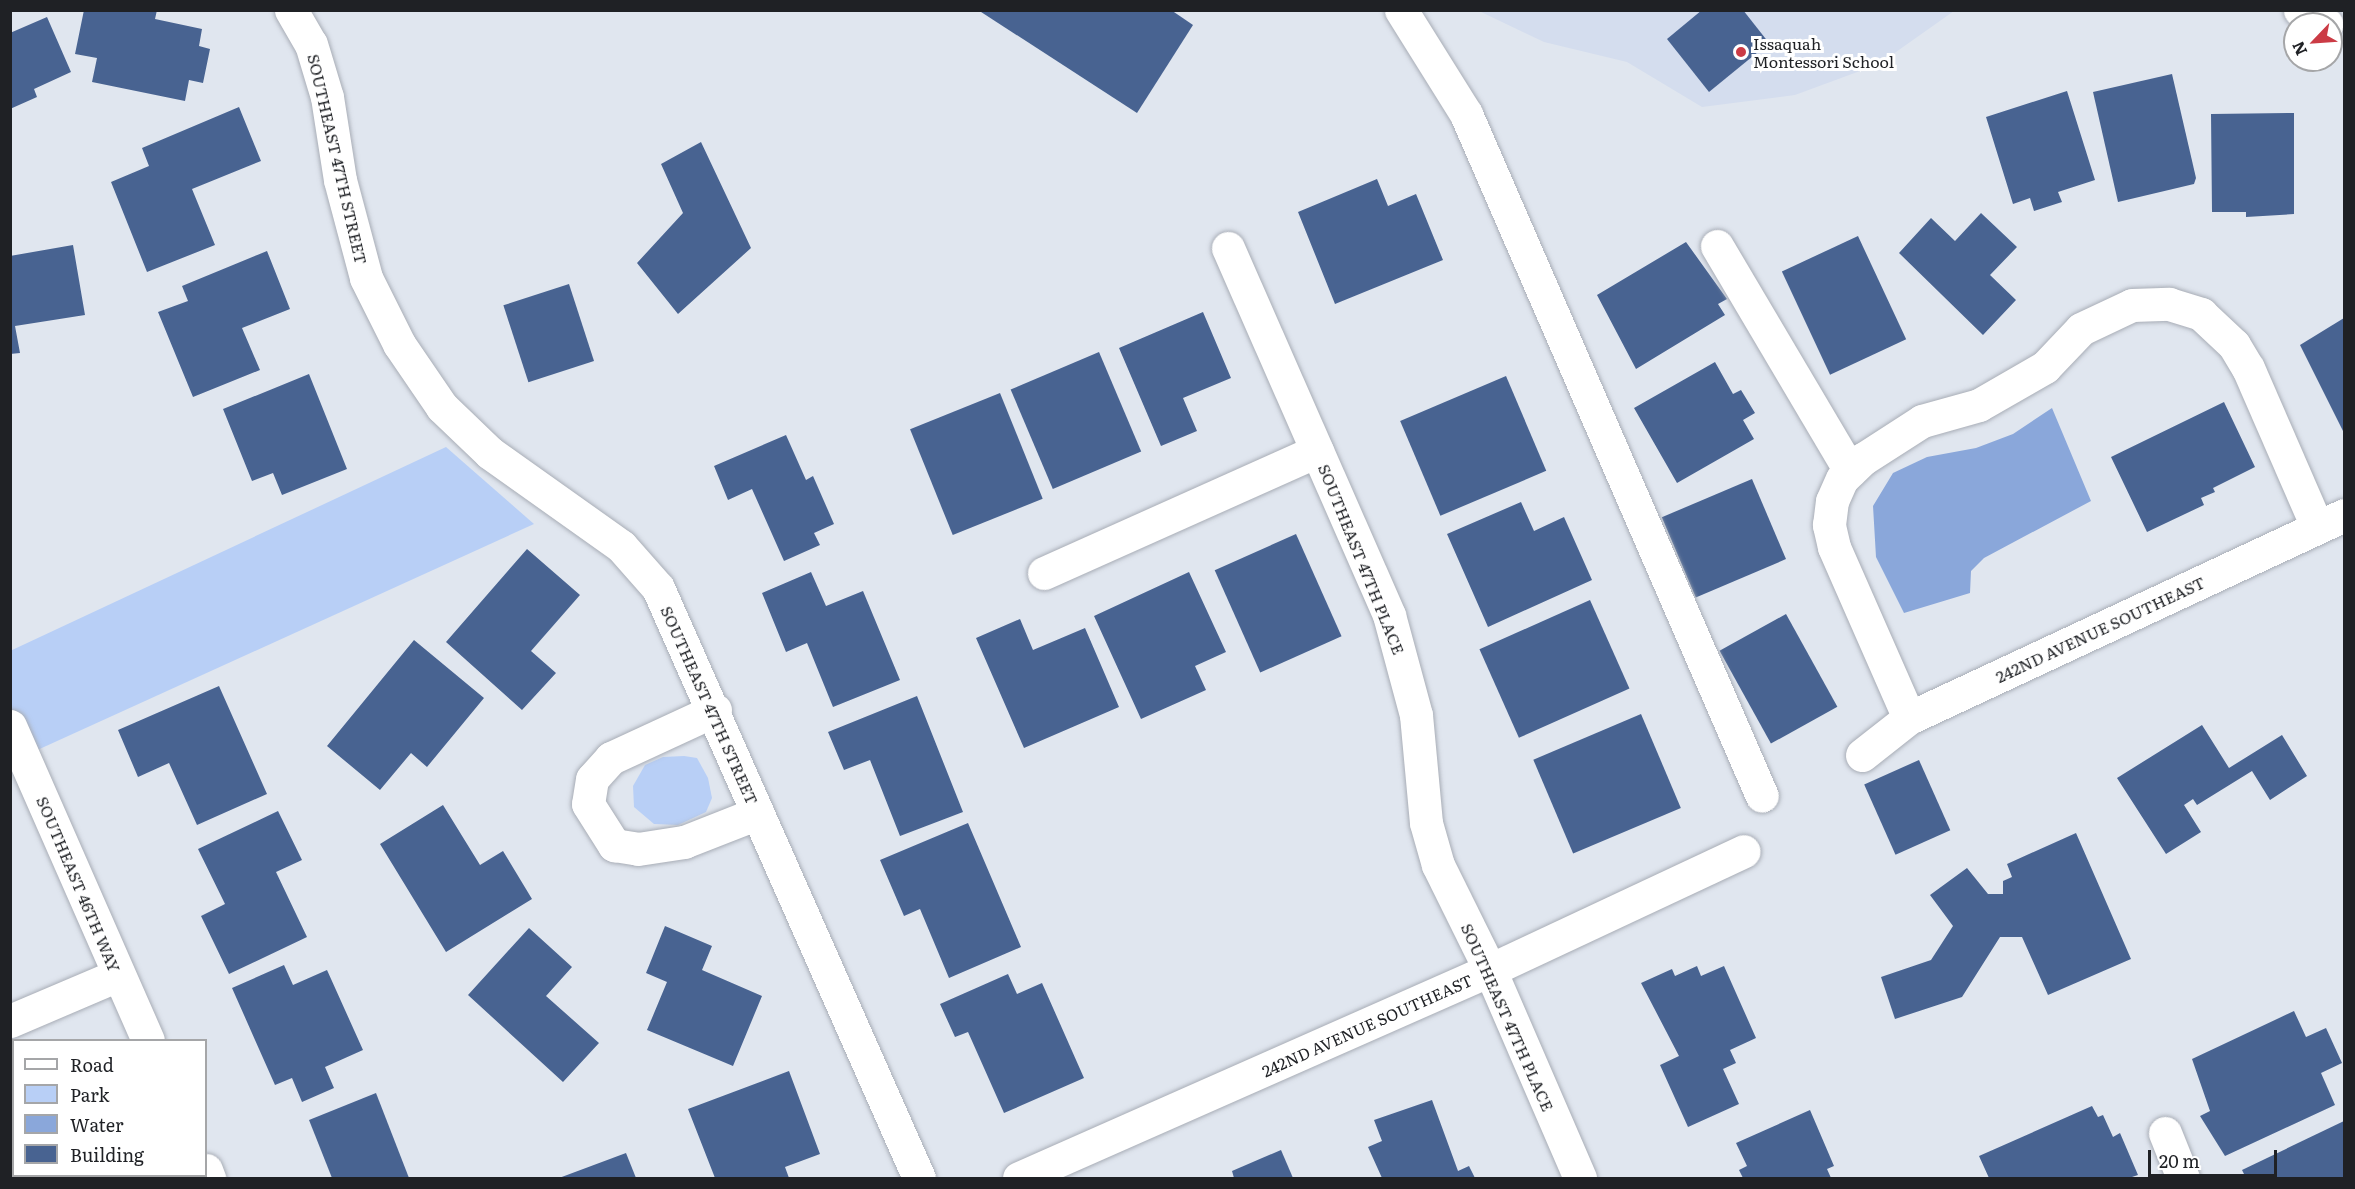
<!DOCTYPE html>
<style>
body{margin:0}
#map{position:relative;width:2355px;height:1189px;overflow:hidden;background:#e0e6ef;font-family:Literata,serif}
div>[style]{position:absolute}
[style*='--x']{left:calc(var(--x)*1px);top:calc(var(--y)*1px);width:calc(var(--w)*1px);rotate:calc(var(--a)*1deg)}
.built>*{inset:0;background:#d4ddee}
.green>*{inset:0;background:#b8cff6}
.water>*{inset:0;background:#8aa7da}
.building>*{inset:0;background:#486391;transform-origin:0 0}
.roads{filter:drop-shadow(0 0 2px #a8adb6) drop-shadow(0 0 2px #a8adb6)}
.minor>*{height:33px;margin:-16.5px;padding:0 16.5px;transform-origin:16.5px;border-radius:16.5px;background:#fff}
.dots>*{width:16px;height:16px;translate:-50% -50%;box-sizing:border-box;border:3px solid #fff;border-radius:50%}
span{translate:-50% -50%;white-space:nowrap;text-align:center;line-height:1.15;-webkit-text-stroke:6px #fff;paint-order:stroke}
.poi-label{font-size:16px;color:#1f2125}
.left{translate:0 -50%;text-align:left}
.street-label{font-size:16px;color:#1f2125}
.frame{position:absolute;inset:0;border:12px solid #1f2125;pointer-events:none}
.legend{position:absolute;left:12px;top:1039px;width:195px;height:138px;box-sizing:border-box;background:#fff;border:2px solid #a5a6a8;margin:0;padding:8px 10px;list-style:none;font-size:18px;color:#1f2125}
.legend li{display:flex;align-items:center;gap:12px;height:30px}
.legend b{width:30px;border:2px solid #a5a6a8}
.north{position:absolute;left:2283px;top:12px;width:60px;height:60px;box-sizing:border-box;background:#fff;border:2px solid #a5a6a8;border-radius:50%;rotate:245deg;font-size:16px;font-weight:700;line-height:24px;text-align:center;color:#1f2125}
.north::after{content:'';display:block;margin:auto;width:21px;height:27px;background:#cb3b45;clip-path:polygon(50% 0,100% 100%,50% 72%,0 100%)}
.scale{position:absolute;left:2148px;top:1150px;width:129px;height:27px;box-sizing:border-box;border:3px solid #1f2125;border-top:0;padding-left:8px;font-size:18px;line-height:21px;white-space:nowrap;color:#1f2125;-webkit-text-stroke:4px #fff;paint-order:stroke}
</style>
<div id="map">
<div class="built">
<div style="clip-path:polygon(1479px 11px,1954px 11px,1879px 64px,1795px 95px,1702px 107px,1627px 62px,1544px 42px)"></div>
</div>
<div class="green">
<div style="clip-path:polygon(446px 447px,534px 524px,11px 762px,10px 651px)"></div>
<div style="clip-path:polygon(684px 756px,697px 758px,708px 778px,712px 798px,706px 812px,678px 825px,654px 824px,634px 807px,633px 786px,645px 765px,663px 757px)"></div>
</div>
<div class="water">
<div style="clip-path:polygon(2052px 408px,2091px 501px,1984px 558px,1971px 571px,1970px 593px,1904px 613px,1876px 557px,1873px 506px,1893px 473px,1927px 457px,1976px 448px,2013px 434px)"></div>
</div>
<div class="building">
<div style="clip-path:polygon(84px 10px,157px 10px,155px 19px,202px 29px,199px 46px,210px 49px,203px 83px,189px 80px,185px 101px,92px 82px,97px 58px,75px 54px)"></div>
<div style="clip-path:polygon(978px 10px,1171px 10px,1193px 25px,1137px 113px)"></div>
<div style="clip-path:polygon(1702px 10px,1743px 10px,1769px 43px,1709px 92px,1667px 39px)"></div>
<div style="clip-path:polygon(47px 17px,71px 72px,34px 89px,37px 97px,10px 109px,10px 33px)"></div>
<div style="clip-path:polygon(2172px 74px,2196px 178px,2194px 184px,2118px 202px,2093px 92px)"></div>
<div style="clip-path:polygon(2067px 91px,2095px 180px,2058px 192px,2062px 202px,2034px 211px,2030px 198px,2013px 204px,1986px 117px)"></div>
<div style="clip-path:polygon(239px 107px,261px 161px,192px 189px,215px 245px,147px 272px,111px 182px,149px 166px,142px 148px)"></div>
<div style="clip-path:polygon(2294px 113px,2294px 214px,2246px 217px,2246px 212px,2212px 212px,2211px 114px)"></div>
<div style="clip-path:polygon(701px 142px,751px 248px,678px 314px,637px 263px,683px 213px,661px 164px)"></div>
<div style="clip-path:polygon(1377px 179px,1388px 206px,1416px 194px,1443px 260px,1335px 304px,1298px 212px)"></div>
<div style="clip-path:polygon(1981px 213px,2017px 247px,1990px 275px,2016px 300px,1983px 335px,1899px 253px,1931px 218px,1955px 241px)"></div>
<div style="left:1858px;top:236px;width:114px;height:84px;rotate:65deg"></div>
<div style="clip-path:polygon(1686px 242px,1727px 299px,1718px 304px,1725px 315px,1636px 369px,1597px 295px)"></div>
<div style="clip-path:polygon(73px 245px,85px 315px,15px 326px,20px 353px,10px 354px,10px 256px)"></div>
<div style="clip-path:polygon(267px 251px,290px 309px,242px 328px,260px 370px,193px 397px,158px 312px,188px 301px,182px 286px)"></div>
<div style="left:569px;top:284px;width:81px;height:69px;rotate:72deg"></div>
<div style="clip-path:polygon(1203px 312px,1231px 378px,1183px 398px,1197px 431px,1161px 446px,1119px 348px)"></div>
<div style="clip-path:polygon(2344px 318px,2344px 433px,2300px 345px)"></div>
<div style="left:1099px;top:352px;width:108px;height:96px;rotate:67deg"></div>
<div style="clip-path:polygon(1715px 362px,1733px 394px,1741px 390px,1755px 413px,1743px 420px,1754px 439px,1677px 483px,1634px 408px)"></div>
<div style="clip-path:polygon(309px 374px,347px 469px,282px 495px,273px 473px,252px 481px,223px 409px)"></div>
<div style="left:1506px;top:376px;width:103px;height:115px;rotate:67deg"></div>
<div style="left:1000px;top:393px;width:114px;height:97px;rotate:68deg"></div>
<div style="clip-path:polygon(2224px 402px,2255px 467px,2213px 488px,2215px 492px,2201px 498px,2204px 505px,2147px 532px,2111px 457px)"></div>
<div style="clip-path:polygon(786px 435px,806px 480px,813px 476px,834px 524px,814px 533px,820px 545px,784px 561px,752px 489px,728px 500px,714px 466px)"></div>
<div style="left:1752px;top:479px;width:87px;height:98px;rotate:67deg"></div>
<div style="clip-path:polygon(1521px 502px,1534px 531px,1564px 517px,1592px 580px,1488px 627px,1447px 534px)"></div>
<div style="left:1296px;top:534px;width:112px;height:89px;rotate:66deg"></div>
<div style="clip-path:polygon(527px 549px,580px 595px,531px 651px,556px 673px,522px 710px,446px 642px)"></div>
<div style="clip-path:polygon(811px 572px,826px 606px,863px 591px,900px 680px,833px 707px,807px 643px,786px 652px,762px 593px)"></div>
<div style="clip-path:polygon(1189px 572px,1226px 652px,1195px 666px,1206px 690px,1141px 719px,1094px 616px)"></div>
<div style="left:1590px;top:600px;width:97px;height:121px;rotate:66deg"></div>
<div style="left:1786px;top:614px;width:106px;height:76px;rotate:61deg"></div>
<div style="clip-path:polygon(1020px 619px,1033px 650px,1085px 628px,1119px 707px,1024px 748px,976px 638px)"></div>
<div style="clip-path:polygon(414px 640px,484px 698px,427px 767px,411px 753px,380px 790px,327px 746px)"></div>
<div style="clip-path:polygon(219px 686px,267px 794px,197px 825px,169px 763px,138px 777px,118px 730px)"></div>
<div style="clip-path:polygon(917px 696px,963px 812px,900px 836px,870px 760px,844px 770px,828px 732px)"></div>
<div style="left:1641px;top:714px;width:102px;height:117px;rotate:67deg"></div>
<div style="clip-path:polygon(2202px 725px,2229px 768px,2282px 735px,2307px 776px,2270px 800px,2252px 771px,2197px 805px,2193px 799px,2184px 805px,2201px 832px,2166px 854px,2117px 778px)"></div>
<div style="left:1919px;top:760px;width:77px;height:60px;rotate:66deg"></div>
<div style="clip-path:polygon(443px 805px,480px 865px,503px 851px,532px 899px,446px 952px,380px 844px)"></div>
<div style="clip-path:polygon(278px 811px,302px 860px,276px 872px,307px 937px,229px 974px,201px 916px,225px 904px,198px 849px)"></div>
<div style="clip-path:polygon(968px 823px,1021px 947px,949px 978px,920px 909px,904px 916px,880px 860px)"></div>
<div style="clip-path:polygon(2076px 833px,2131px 959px,2048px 995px,2022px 937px,2000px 937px,1962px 997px,1895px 1019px,1881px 977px,1931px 960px,1953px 926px,1930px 895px,1967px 868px,1988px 894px,2003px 894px,2003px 881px,2012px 877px,2007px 864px)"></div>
<div style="clip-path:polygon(665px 926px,712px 946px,702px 970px,762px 996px,733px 1066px,647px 1030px,667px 982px,646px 973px)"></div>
<div style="clip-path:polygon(529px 928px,572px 967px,546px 996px,599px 1043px,563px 1082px,468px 995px)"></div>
<div style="clip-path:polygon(284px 965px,293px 985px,327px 970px,363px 1050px,325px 1067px,334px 1088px,302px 1102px,292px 1078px,275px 1085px,232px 988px)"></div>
<div style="clip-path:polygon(1697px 966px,1701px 976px,1724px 966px,1756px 1038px,1730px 1050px,1736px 1063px,1723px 1069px,1739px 1104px,1688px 1127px,1660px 1065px,1679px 1056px,1641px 983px,1672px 969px,1675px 976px)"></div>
<div style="clip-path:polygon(1008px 974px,1017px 994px,1042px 983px,1084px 1078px,1004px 1113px,968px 1032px,955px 1037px,940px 1004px)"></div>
<div style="clip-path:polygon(2294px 1011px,2306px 1037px,2326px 1028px,2342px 1063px,2321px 1073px,2335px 1105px,2225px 1156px,2200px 1116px,2210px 1111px,2192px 1059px)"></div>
<div style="clip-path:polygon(789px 1071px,820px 1154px,785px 1167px,789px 1178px,715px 1178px,688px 1109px)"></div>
<div style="clip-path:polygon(376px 1093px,409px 1178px,332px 1178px,309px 1120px)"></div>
<div style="clip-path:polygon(1432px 1100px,1458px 1171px,1469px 1166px,1475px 1178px,1382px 1178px,1368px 1147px,1382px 1141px,1374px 1120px)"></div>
<div style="clip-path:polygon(14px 1106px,14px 1176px,113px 1176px,10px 1178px)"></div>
<div style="clip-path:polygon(2092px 1106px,2098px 1117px,2103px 1115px,2113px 1137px,2120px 1133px,2138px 1175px,2129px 1178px,1989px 1178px,1979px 1156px)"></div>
<div style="clip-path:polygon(1810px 1110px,1834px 1166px,1827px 1169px,1831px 1178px,1743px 1178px,1739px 1170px,1747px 1166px,1736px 1143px)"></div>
<div style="clip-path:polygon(2344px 1121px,2344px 1178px,2246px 1178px,2242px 1170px)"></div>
<div style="clip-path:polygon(1281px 1150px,1293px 1178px,1234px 1178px,1232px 1171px)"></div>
<div style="clip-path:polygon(626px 1153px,636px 1178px,559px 1178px)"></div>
</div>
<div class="roads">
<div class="minor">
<div style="--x:291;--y:10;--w:39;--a:60"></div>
<div style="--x:311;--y:44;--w:55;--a:73.2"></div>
<div style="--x:327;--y:97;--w:84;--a:81.1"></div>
<div style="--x:340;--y:180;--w:101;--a:75.1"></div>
<div style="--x:366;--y:278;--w:74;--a:63.4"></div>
<div style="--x:399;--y:344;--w:76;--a:55.7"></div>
<div style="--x:442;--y:407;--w:66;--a:43.8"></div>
<div style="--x:490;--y:453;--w:161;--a:35.4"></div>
<div style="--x:621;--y:546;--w:56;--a:48.6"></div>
<div style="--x:658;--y:588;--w:645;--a:66.14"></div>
<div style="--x:1401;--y:10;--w:123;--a:58"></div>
<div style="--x:1466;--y:114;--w:743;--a:66.54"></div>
<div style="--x:2300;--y:10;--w:30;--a:28"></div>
<div style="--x:1717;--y:246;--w:261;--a:59.4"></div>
<div style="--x:1228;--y:248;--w:401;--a:66.3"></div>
<div style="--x:1389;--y:615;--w:104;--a:74.9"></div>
<div style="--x:1416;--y:715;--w:108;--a:84.7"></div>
<div style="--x:1426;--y:823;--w:44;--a:74.1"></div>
<div style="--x:1438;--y:865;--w:117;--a:63.7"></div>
<div style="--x:1490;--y:970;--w:227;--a:66.6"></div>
<div style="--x:1044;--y:573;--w:299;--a:-24.1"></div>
<div style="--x:715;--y:710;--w:115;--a:155.2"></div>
<div style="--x:611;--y:758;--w:28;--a:132"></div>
<div style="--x:592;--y:779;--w:25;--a:99"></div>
<div style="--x:588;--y:804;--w:49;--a:57.6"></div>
<div style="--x:614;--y:845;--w:24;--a:9"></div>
<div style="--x:638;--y:849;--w:47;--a:-8.7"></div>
<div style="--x:684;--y:842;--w:79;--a:-21.4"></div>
<div style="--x:1909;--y:718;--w:187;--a:-113.7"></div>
<div style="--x:1834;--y:547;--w:23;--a:-103"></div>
<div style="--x:1829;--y:525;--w:24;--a:-83"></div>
<div style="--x:1832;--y:501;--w:24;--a:-66"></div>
<div style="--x:1842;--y:479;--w:29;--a:-44"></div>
<div style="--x:1863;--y:459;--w:70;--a:-32.8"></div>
<div style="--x:1922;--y:421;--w:59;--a:-15.7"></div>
<div style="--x:1979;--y:405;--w:76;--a:-29.9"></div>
<div style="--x:2045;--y:367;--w:52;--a:-46.5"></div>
<div style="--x:2081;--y:329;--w:56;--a:-25.2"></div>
<div style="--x:2132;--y:305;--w:37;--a:-2"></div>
<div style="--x:2169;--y:304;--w:34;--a:17"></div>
<div style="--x:2201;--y:314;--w:45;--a:43.2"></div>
<div style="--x:2234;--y:345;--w:27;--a:59"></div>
<div style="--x:2248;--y:368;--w:173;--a:66.5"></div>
<div style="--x:10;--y:726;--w:343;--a:66.3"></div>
<div style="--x:1862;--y:755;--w:60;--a:-38.2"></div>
<div style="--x:1909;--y:718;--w:480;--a:-25"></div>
<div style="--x:10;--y:1021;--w:117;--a:-23.1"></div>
<div style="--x:2165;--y:1133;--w:48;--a:68.2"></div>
<div style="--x:206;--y:1170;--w:9;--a:69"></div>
<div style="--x:1019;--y:1178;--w:515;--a:-23.83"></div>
<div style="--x:1490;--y:970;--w:280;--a:-25.1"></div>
</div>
</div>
<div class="dots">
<div style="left:1741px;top:52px;background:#cb3b45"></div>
</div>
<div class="poi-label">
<span class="left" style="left:1753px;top:52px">Issaquah<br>Montessori School</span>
</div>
<div class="street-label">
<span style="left:338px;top:159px;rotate:77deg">SOUTHEAST 47TH STREET</span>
<span style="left:1362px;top:559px;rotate:68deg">SOUTHEAST 47TH PLACE</span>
<span style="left:2100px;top:629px;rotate:-25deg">242ND AVENUE SOUTHEAST</span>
<span style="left:710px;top:705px;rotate:66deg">SOUTHEAST 47TH STREET</span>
<span style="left:79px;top:884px;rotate:67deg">SOUTHEAST 46TH WAY</span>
<span style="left:1508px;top:1017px;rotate:66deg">SOUTHEAST 47TH PLACE</span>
<span style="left:1367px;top:1025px;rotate:-24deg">242ND AVENUE SOUTHEAST</span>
</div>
<div class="frame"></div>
<ul class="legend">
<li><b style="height:8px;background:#fff"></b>Road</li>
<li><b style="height:16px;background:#b8cff6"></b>Park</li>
<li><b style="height:16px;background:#8aa7da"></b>Water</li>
<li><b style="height:16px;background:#486391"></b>Building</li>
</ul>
<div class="north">N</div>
<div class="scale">20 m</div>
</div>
